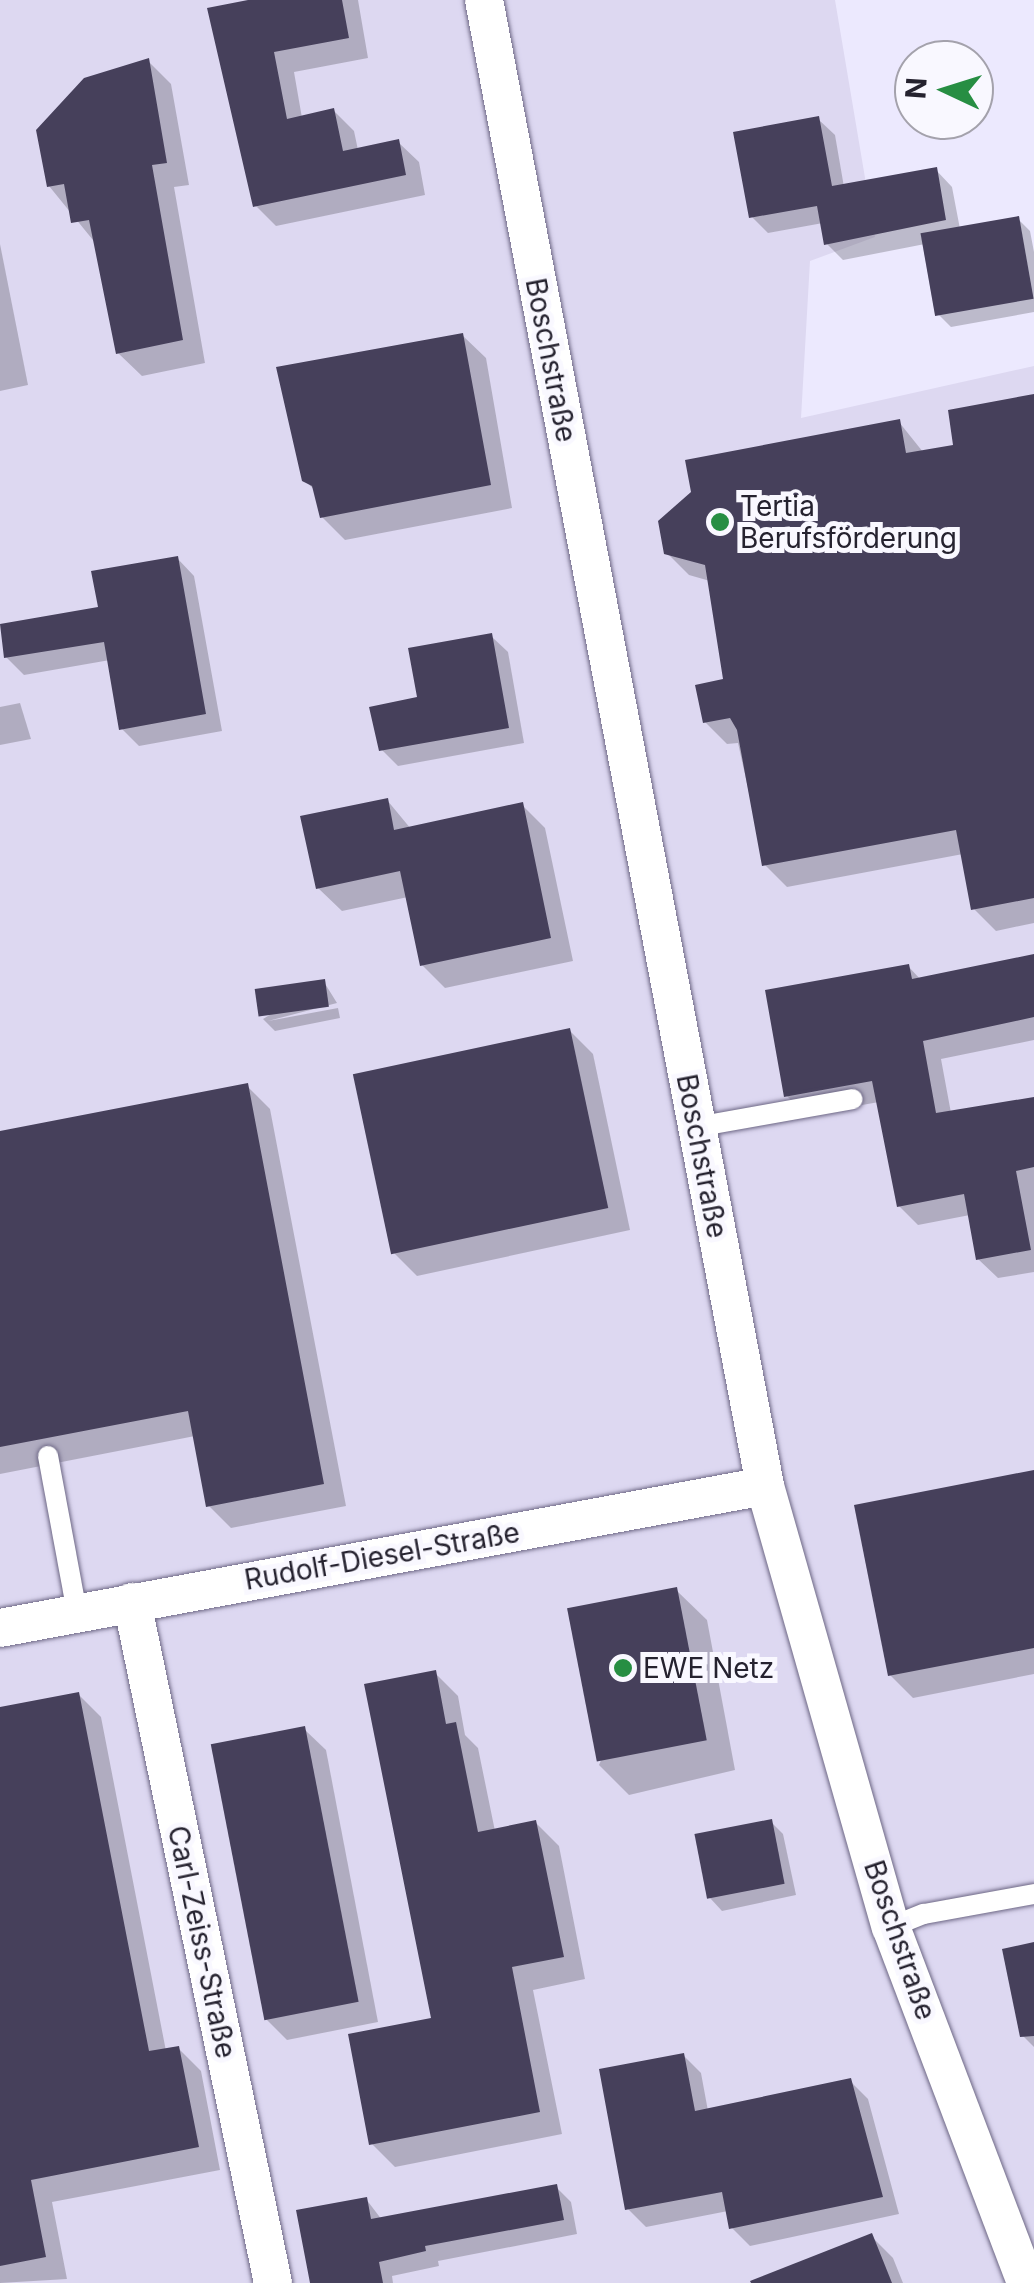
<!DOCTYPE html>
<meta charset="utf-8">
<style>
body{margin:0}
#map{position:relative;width:1034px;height:2283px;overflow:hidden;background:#ece9fe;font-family:Inter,sans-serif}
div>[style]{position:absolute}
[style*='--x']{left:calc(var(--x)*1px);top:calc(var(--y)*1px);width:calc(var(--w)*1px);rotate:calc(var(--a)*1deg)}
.built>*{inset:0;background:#ddd8f1}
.shadow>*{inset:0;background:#0003}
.building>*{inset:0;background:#46405b;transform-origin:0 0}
.roads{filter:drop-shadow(0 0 2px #6d6785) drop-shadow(0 0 2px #6d6785)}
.lane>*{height:20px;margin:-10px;padding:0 10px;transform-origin:10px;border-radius:10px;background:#fff}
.street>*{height:38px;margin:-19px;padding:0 19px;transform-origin:19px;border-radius:19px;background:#fff}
.dots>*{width:28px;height:28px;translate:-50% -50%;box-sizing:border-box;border:5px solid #f9f8ff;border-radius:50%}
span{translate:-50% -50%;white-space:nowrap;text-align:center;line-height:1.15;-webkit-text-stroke:10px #f9f8ff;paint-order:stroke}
.street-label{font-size:28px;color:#25222f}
.poi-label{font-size:28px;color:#25222f}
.left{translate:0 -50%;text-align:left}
.north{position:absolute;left:894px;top:40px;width:100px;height:100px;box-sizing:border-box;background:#f9f8ff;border:2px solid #a4a2ac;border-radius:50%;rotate:274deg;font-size:28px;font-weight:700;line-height:40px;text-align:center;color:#25222f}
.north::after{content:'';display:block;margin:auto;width:35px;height:45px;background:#278e43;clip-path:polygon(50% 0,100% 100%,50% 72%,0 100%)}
</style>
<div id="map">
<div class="built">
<div style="clip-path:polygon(0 0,835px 0,875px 237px,810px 261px,801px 418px,1034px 366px,1034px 2283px,0 2283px)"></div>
</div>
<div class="shadow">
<div style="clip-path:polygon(262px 0,358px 0,368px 58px,294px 72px,302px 118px,334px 111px,354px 131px,358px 150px,398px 142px,419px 162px,425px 195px,276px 226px,255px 205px)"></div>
<div style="clip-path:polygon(148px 61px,171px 84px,189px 185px,174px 187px,205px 363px,142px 376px,118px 353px,97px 245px,49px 186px)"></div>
<div style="clip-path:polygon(818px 119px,835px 135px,844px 187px,936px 170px,952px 187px,960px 229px,1018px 219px,1030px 231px,1034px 252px,1034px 312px,951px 327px,939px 315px,925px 244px,843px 260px,827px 244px,823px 223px,768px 233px,752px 217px)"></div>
<div style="clip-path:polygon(0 244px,28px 385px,0 391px)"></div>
<div style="clip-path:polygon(462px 335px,486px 358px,512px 508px,345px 540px,322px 517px,317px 492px,304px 480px)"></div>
<div style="clip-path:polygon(1034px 396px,1034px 923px,996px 931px,973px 908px,963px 854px,787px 887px,765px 865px,738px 743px,727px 744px,705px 722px,726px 681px,710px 581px,689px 575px,667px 553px,899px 422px,923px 452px,956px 447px)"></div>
<div style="clip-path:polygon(177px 558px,194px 576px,222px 731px,139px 746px,122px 729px,110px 660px,24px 675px,6px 657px,100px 609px)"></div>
<div style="clip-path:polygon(491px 636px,508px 652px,524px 743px,398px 766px,382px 750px,420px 699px)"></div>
<div style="clip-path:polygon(20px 703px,31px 739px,0 745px,0 707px)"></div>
<div style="clip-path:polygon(387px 800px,411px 829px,522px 805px,545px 828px,573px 961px,445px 988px,422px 965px,408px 897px,342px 911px,318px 888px)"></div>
<div style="clip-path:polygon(1034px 956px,1034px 1040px,941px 1059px,951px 1113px,1034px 1098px,1034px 1272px,998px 1278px,978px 1259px,970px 1215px,918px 1225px,899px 1206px,879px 1102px,806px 1115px,787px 1096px,908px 966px,921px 980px)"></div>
<div style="clip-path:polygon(324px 982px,337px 1003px,268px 1021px,338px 1008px,340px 1018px,275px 1031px,263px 1019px)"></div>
<div style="clip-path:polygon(570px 1031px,593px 1054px,630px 1230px,417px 1276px,394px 1253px)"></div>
<div style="clip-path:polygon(247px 1086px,270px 1109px,346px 1506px,231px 1528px,208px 1505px,195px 1436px,0 1474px,0 1134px)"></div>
<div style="clip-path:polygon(1034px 1473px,1034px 1674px,913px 1698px,890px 1675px)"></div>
<div style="clip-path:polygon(676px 1590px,707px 1620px,735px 1770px,629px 1795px,599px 1765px)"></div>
<div style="clip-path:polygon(435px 1673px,458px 1696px,465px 1735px,478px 1748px,495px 1831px,536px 1823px,559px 1846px,585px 1979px,533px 1990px,562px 2134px,395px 2167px,372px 2144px,434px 2020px)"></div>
<div style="clip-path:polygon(78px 1694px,101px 1717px,166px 2051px,178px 2048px,201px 2071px,220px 2170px,52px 2202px,67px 2279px,0 2283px,0 1710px)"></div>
<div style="clip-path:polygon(304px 1729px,326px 1750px,378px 2022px,287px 2040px,266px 2019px)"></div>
<div style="clip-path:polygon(771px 1822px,783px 1834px,796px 1895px,722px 1911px,710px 1898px)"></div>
<div style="clip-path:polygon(1034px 1945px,1034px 2047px,1022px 2035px)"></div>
<div style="clip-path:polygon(683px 2055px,701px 2073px,708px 2111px,850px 2081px,868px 2099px,899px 2214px,750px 2246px,732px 2228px,728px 2211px,646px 2227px,628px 2209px)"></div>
<div style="clip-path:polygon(556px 2187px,571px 2202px,577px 2234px,438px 2261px,439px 2266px,392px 2276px,393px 2283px,312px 2283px,366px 2199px,382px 2220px)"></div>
<div style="clip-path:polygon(871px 2236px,893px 2258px,903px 2283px,753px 2283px)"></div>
</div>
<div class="building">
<div style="clip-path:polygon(248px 0,342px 0,349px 38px,274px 52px,287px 119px,334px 108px,343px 151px,399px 139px,406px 175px,253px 207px,207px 8px)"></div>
<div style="clip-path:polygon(149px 58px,167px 163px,152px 165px,183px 340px,116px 354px,89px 220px,71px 223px,64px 184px,47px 187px,36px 130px,84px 78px)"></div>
<div style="clip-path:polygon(819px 116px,832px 186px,937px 167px,946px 220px,824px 245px,817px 206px,749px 218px,733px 132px)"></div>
<div style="left:1019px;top:216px;width:84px;height:100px;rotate:80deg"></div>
<div style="clip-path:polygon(463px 333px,491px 485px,320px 518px,312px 486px,302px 481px,276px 367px)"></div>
<div style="clip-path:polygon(1034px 394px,1034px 898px,971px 910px,956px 830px,762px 866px,737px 730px,730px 718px,703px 723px,695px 685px,723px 679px,705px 565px,664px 554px,658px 521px,691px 492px,685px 460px,900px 419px,906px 453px,953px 445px,948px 410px)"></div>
<div style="clip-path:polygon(178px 556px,206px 714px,119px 730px,104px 642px,4px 658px,0 624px,98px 607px,91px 571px)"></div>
<div style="clip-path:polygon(492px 633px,509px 728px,379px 751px,369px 707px,417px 697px,408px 648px)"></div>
<div style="clip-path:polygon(388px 798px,394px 830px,523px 802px,551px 938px,420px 966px,400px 871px,316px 889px,300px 816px)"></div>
<div style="clip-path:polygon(1034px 954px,1034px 1017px,923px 1041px,936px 1113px,1034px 1097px,1034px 1167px,1016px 1171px,1031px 1250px,976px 1260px,964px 1194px,897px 1207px,872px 1081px,784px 1097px,765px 990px,909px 964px,912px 979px)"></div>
<div style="left:325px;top:979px;width:28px;height:71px;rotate:82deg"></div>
<div style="left:570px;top:1028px;width:184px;height:222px;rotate:78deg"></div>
<div style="clip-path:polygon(248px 1083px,324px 1484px,206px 1507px,188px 1411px,0 1447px,0 1131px)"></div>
<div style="clip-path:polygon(1034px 1470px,1034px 1648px,888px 1676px,854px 1505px)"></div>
<div style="left:677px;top:1587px;width:156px;height:112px;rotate:79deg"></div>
<div style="clip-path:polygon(436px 1670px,446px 1724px,456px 1722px,478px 1832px,536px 1820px,564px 1957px,512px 1967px,540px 2112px,369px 2145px,348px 2034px,431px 2018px,364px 1684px)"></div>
<div style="clip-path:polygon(79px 1692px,149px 2051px,179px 2046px,199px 2147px,31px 2180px,46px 2257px,0 2266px,0 1707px)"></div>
<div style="left:305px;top:1726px;width:281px;height:96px;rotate:79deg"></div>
<div style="left:772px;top:1819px;width:66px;height:79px;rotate:79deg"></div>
<div style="clip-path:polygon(1034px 1942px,1034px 2036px,1020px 2037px,1002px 1949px)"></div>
<div style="clip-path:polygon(684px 2053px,695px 2111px,851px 2078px,883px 2197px,729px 2229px,722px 2192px,625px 2210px,599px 2069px)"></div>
<div style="clip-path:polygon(557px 2184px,564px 2220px,425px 2246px,426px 2251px,379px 2262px,383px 2283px,310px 2283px,296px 2210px,367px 2197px,371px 2219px)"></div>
<div style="clip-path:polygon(872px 2233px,892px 2283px,751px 2283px,750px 2281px)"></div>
</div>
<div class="roads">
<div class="lane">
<div style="--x:696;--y:1127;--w:159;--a:-10.1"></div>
<div style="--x:48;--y:1456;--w:160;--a:79.5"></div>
<div style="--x:891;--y:1927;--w:35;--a:-22"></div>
<div style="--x:924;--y:1914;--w:112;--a:-10.3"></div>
</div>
<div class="street">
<div style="--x:484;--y:0;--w:1512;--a:79.29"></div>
<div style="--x:765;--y:1486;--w:459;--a:74.1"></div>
<div style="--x:891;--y:1927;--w:381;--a:69.2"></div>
<div style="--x:132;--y:1602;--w:695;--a:78.3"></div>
<div style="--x:0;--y:1628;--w:778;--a:-10.52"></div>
</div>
</div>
<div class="dots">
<div style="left:720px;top:522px;background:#278e43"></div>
<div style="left:623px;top:1668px;background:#278e43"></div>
</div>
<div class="street-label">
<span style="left:551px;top:360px;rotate:79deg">Boschstraße</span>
<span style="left:702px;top:1156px;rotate:79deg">Boschstraße</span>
<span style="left:382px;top:1556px;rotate:-10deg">Rudolf-Diesel-Straße</span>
<span style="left:900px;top:1940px;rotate:71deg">Boschstraße</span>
<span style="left:202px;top:1942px;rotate:78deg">Carl-Zeiss-Straße</span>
</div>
<div class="poi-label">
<span class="left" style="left:740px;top:522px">Tertia<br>Berufsförderung</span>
<span class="left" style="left:643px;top:1668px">EWE Netz</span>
</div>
<div class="north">N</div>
</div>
